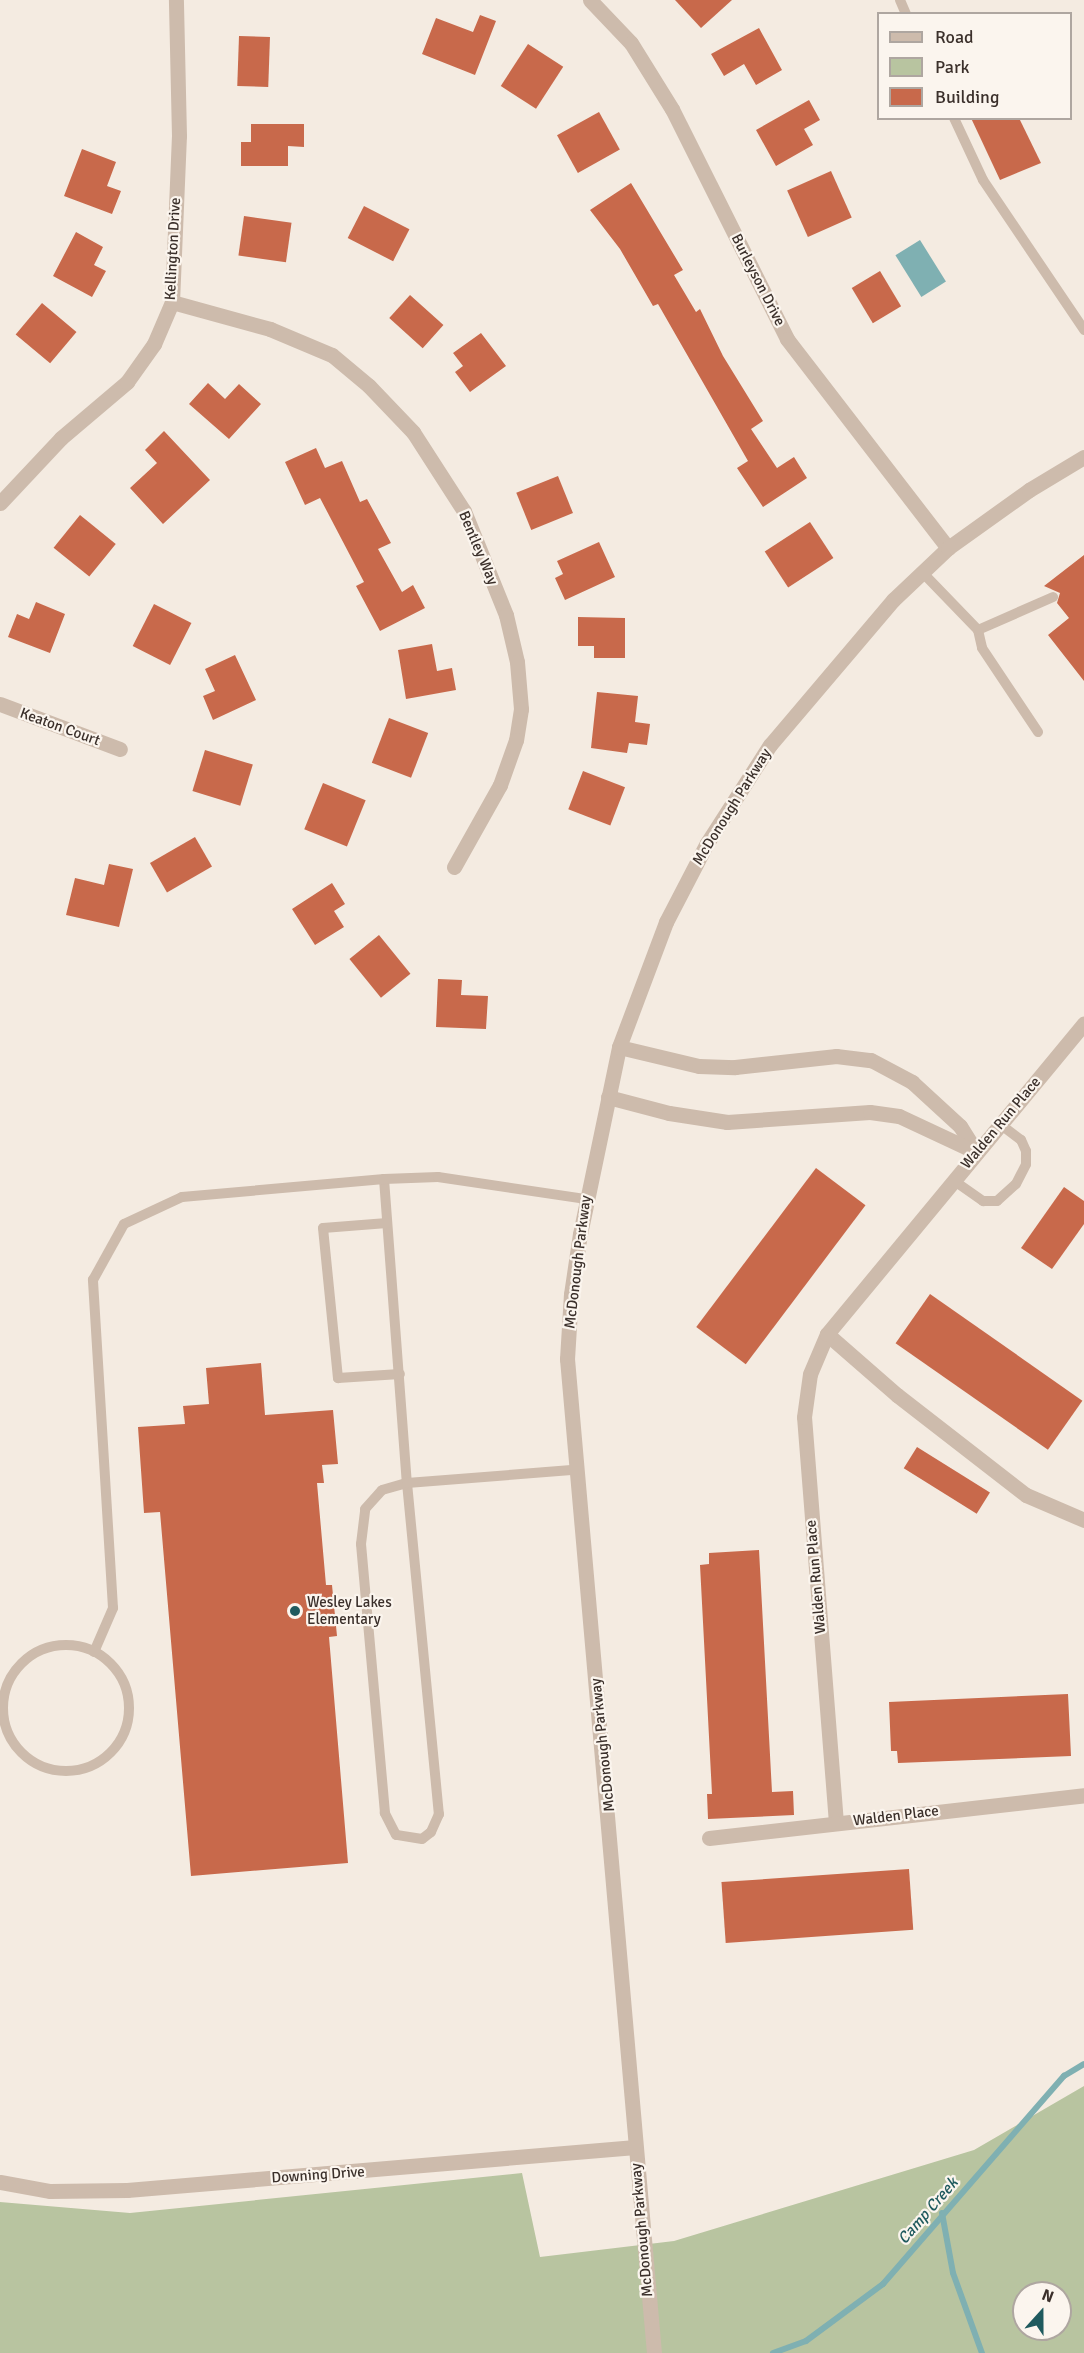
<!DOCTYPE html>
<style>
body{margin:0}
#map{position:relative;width:1084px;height:2353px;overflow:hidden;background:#f4ebe1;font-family:Signika,sans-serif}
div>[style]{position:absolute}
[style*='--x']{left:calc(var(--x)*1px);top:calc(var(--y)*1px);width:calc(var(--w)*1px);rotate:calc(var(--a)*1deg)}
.green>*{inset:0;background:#b8c4a0}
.water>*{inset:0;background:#7fb0b2;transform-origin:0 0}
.stream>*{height:6px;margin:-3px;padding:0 3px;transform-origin:3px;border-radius:3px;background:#7fb0b2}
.building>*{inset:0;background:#c8694b;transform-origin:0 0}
.service>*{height:10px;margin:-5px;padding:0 5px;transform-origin:5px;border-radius:5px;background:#cdbbac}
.service>.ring{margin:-5px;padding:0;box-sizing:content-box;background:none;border:10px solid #cdbbac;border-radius:50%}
.minor>*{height:15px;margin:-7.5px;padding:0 7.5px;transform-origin:7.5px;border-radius:7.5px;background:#cdbbac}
.tertiary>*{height:15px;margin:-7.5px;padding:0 7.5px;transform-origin:7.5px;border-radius:7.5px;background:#cdbbac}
.dots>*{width:16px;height:16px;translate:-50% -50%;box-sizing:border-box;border:3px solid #fbf5ee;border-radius:50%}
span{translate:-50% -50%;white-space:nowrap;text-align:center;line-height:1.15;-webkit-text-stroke:4.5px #fbf5ee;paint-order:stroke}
.street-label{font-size:15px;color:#3b302b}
.poi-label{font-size:15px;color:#3b302b}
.left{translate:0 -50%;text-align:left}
.water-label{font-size:16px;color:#1f5a5e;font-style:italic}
.legend{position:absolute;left:877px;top:12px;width:195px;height:108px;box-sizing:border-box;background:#fbf5ee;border:2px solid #aea6a0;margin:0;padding:8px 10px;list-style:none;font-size:18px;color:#3b302b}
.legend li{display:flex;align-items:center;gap:12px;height:30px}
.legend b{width:30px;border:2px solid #aea6a0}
.north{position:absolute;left:1012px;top:2281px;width:60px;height:60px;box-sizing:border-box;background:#fbf5ee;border:2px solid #aea6a0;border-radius:50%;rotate:21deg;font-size:16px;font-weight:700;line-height:24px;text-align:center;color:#3b302b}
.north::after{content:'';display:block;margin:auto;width:21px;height:27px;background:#1f5a5e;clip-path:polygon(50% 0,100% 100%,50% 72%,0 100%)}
</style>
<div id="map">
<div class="green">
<div style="clip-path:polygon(evenodd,1084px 2086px,1084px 2353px,0 2353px,0 2202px,130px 2213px,522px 2173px,540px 2257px,674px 2241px,974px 2150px,1084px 2086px,1024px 2293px,1060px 2293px,1060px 2329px,1024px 2329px,1024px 2293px)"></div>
</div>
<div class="water">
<div style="left:920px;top:240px;width:49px;height:29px;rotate:58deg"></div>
</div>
<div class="stream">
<div style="--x:942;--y:2213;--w:61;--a:79.6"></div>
<div style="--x:953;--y:2273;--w:85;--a:70.1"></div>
<div style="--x:773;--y:2353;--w:35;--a:-20"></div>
<div style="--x:806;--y:2341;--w:96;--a:-36.5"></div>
<div style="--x:883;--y:2284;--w:276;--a:-49"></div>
<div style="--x:1064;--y:2076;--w:23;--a:-31"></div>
</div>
<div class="building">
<div style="clip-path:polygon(675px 0,732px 0,701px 28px)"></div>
<div style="clip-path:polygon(480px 15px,496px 21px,475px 75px,422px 54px,436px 18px,473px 32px)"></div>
<div style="clip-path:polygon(759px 28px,782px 70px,756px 85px,744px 64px,724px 76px,711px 54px)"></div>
<div style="left:239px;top:36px;width:31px;height:50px;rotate:2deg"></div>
<div style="left:528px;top:44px;width:42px;height:50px;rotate:33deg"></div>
<div style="clip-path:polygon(809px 100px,820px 120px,804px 129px,813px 145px,776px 166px,756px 130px)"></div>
<div style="left:599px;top:112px;width:43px;height:48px;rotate:61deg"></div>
<div style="clip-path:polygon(971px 118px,1019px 118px,1041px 163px,1000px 180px)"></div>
<div style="clip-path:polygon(251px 124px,304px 124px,304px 147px,288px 146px,288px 166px,241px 166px,241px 142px,251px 142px)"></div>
<div style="clip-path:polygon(82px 149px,116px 162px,107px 186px,121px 191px,112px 214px,64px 196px)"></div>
<div style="left:831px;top:171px;width:51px;height:48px;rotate:66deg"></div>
<div style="clip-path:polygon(631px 183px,683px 270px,674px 275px,696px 312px,700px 309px,723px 356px,763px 421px,751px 429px,777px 468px,794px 457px,807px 478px,763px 507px,737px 468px,748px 461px,658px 304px,653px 306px,620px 249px,590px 210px)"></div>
<div style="left:364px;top:206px;width:51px;height:36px;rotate:27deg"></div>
<div style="left:244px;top:216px;width:48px;height:40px;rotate:8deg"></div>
<div style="clip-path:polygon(76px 232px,103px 247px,94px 265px,106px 271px,92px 297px,53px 276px)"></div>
<div style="left:880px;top:271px;width:41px;height:33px;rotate:59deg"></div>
<div style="left:410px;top:295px;width:45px;height:31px;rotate:42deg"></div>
<div style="left:42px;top:303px;width:45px;height:41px;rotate:40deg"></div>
<div style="clip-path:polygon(481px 333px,506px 366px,470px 392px,455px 372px,463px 366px,453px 353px)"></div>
<div style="clip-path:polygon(208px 383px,225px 399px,239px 384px,261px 404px,229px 439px,189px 404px)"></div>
<div style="clip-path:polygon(164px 431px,210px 480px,163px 524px,130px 488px,157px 463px,145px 450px)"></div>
<div style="clip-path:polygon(316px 448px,325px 468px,342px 461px,360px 502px,367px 499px,391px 543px,378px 549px,402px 592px,413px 585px,425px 608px,380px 631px,356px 586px,364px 582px,320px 498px,305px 505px,285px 462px)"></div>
<div style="left:558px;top:476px;width:40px;height:45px;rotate:68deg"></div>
<div style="left:80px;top:515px;width:46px;height:42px;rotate:39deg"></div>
<div style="left:810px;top:522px;width:43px;height:54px;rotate:57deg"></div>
<div style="clip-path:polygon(599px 542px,615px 577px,565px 600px,555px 578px,563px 574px,557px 561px)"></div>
<div style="clip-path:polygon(1084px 555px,1084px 681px,1048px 635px,1069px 618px,1057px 603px,1060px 593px,1044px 586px)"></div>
<div style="clip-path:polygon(36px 602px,65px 614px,50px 653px,8px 637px,17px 614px,29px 619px)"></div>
<div style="left:154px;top:604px;width:42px;height:47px;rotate:27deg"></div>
<div style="clip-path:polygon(578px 617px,625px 618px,625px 658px,594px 658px,594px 646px,578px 646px)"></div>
<div style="clip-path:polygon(432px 644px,437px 671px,452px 668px,456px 690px,406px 699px,398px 650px)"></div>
<div style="clip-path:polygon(235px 655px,256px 700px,213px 720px,203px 696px,215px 691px,205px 669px)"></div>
<div style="clip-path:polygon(597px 692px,638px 696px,635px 722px,650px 724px,647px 745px,629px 743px,627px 753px,591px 748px)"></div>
<div style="left:389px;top:718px;width:42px;height:48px;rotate:21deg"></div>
<div style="left:205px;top:750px;width:50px;height:43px;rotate:17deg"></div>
<div style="left:583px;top:771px;width:45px;height:41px;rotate:21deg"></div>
<div style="left:323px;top:783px;width:46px;height:50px;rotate:22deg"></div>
<div style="left:195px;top:837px;width:34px;height:52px;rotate:60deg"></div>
<div style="clip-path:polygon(109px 864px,133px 869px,119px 927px,66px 915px,75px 878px,104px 885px)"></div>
<div style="clip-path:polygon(332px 883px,345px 904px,334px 911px,344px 927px,315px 945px,292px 909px)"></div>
<div style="left:379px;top:935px;width:50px;height:38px;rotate:51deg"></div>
<div style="clip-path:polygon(438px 979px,462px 980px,461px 995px,488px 996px,486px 1029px,436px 1027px)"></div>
<div style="left:816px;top:1168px;width:62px;height:199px;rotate:37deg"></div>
<div style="clip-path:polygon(1064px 1187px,1084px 1201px,1084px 1224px,1052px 1269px,1021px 1248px)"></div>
<div style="left:930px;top:1294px;width:186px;height:60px;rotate:35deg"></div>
<div style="clip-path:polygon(261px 1363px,265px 1415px,333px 1410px,338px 1464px,322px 1465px,324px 1483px,317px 1483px,326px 1585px,332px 1585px,337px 1636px,329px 1637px,348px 1863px,191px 1876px,160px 1512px,144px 1513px,138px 1427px,185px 1424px,183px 1406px,209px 1404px,206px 1368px)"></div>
<div style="left:917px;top:1447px;width:86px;height:25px;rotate:32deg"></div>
<div style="clip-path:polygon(759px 1550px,772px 1792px,793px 1791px,794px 1815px,708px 1819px,707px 1794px,712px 1794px,700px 1565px,709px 1564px,709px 1553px)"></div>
<div style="clip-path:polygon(1068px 1694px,1071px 1756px,898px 1763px,897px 1751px,891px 1751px,889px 1702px)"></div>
<div style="left:909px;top:1869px;width:61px;height:188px;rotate:86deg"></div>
</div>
<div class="service">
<div style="--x:900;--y:0;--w:15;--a:67"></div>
<div style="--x:954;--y:118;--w:68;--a:64.9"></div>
<div style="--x:983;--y:180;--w:181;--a:56"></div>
<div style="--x:922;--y:572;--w:81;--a:46"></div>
<div style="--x:978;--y:630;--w:18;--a:77"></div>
<div style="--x:982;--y:648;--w:101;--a:56.3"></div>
<div style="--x:978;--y:630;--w:82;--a:-23.7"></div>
<div style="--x:384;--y:1179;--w:305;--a:85.7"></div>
<div style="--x:407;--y:1483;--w:333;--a:84.5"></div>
<div style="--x:439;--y:1814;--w:20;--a:114"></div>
<div style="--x:431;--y:1832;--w:11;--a:142"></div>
<div style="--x:422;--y:1839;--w:26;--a:-171"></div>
<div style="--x:396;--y:1835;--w:25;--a:-117"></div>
<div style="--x:385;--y:1813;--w:270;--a:-95.1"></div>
<div style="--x:361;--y:1544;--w:35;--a:-83"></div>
<div style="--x:365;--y:1509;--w:25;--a:-48"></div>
<div style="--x:382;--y:1490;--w:26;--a:-16"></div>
<div style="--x:407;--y:1483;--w:168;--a:-4.5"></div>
<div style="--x:953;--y:1180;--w:37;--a:35"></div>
<div style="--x:983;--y:1201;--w:14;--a:0"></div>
<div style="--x:997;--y:1201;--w:25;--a:-42"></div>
<div style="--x:1016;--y:1184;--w:22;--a:-63"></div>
<div style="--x:1026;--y:1164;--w:13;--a:-90"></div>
<div style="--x:1026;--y:1151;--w:12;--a:-114"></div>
<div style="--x:1021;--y:1140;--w:26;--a:-143"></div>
<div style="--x:387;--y:1223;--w:64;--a:175.5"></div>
<div style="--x:323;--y:1228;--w:151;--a:84.3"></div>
<div style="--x:338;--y:1378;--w:62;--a:-3.7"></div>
<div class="ring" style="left:3px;top:1645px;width:116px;height:116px"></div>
<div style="--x:94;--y:1652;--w:48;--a:-66.6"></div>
<div style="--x:113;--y:1608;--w:329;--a:-93.5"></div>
<div style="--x:93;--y:1280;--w:64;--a:-61"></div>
<div style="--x:124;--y:1224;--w:64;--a:-25"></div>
<div style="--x:182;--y:1197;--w:203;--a:-5.1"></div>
<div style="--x:384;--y:1179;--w:54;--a:-2.1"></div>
<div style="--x:438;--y:1177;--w:150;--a:8.5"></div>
</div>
<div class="minor">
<div style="--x:590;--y:0;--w:59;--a:46.4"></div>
<div style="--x:631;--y:43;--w:78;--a:58.2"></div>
<div style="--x:672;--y:109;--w:257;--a:63.4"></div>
<div style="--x:787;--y:339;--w:264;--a:52.4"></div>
<div style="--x:172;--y:302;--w:102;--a:15.4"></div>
<div style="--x:270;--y:329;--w:67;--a:22.8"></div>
<div style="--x:332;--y:355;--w:48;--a:40"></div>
<div style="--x:369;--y:386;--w:64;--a:46.3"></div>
<div style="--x:413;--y:432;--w:94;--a:57.2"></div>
<div style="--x:464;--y:511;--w:112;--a:68"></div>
<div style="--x:506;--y:615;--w:48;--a:76.8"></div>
<div style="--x:517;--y:662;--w:47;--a:85.1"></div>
<div style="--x:521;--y:709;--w:31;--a:99"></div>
<div style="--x:516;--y:740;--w:48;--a:109.6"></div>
<div style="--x:500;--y:785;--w:94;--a:119.3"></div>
<div style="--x:0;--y:503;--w:89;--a:-46.8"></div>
<div style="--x:61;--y:438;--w:87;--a:-40.3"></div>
<div style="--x:127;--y:382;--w:47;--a:-54.6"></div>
<div style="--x:154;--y:344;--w:46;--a:-66.8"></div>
<div style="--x:172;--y:302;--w:166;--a:-87.6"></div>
<div style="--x:179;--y:136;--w:136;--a:-91.3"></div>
<div style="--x:0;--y:704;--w:128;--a:20.6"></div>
<div style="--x:619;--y:1047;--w:82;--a:13.4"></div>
<div style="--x:699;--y:1066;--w:36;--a:2"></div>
<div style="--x:735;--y:1067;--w:102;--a:-6.2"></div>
<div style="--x:836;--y:1056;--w:35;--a:7"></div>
<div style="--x:871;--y:1060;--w:47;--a:28.2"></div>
<div style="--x:912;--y:1082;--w:65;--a:42.5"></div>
<div style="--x:960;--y:1126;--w:31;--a:58"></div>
<div style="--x:608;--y:1097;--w:63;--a:14.7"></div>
<div style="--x:669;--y:1113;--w:59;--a:8.8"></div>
<div style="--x:727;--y:1122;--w:143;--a:-4"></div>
<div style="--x:870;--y:1112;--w:29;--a:8"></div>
<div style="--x:899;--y:1116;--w:85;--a:25.1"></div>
<div style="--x:827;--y:1334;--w:93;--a:41.1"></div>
<div style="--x:897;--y:1395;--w:163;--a:37.8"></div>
<div style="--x:1026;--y:1495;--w:63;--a:23.3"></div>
<div style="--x:836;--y:1823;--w:407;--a:-94.5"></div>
<div style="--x:804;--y:1417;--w:43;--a:-82.1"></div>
<div style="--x:810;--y:1374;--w:43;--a:-67"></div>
<div style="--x:827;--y:1334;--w:403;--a:-50.4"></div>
<div style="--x:709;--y:1838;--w:377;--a:-6.5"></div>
<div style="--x:0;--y:2182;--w:51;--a:10.2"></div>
<div style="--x:50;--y:2191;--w:77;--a:-0.7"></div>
<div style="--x:127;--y:2190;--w:510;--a:-4.84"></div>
</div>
<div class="tertiary">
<div style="--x:654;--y:2353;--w:998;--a:-95"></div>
<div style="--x:567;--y:1359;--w:65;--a:-86.5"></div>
<div style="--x:571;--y:1294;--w:61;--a:-81.5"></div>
<div style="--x:580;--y:1234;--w:191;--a:-78.2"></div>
<div style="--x:619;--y:1047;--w:134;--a:-69.4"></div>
<div style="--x:666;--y:922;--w:89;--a:-62.6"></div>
<div style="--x:707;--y:843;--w:117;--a:-57.3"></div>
<div style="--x:770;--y:745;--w:190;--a:-49.7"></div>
<div style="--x:893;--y:600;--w:76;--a:-43.4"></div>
<div style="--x:948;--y:548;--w:100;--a:-35.6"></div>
<div style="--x:1029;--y:490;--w:64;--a:-31"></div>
</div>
<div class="dots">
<div style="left:295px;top:1611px;background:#1f5a5e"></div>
</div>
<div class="street-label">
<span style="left:173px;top:249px;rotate:-87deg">Kellington Drive</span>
<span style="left:758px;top:280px;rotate:63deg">Burleyson Drive</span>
<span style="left:478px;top:548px;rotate:67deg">Bentley Way</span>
<span style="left:60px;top:727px;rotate:20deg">Keaton Court</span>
<span style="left:732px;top:807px;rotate:-58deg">McDonough Parkway</span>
<span style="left:1001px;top:1123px;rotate:-50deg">Walden Run Place</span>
<span style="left:578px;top:1262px;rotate:-83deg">McDonough Parkway</span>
<span style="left:816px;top:1577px;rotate:-95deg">Walden Run Place</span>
<span style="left:603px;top:1745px;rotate:-96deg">McDonough Parkway</span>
<span style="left:896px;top:1816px;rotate:-7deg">Walden Place</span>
<span style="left:318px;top:2175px;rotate:-4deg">Downing Drive</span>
<span style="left:642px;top:2230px;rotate:-95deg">McDonough Parkway</span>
</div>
<div class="poi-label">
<span class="left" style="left:307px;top:1611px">Wesley Lakes<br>Elementary</span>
</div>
<div class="water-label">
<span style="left:928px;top:2211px;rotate:-49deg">Camp Creek</span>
</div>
<ul class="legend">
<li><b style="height:8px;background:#cdbbac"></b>Road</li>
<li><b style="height:16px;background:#b8c4a0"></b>Park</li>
<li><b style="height:16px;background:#c8694b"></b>Building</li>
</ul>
<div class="north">N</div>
</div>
